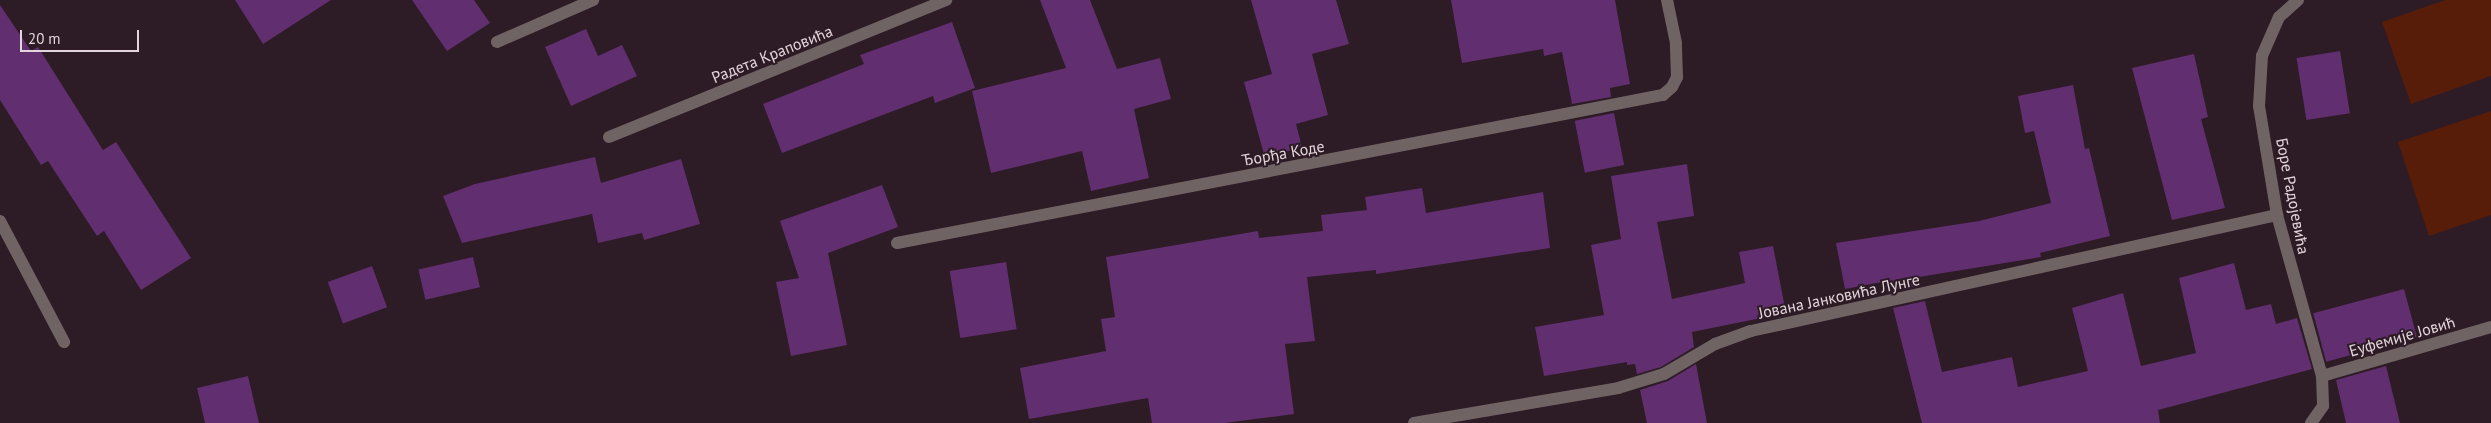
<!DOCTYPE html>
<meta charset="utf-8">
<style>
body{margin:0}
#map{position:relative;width:2491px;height:423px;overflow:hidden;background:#2d1b25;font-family:"PT Sans",sans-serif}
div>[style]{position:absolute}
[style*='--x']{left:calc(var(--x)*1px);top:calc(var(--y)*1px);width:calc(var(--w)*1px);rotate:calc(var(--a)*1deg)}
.green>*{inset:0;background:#581d08}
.building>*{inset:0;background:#612e6f;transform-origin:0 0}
.minor>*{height:12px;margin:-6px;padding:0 6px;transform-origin:6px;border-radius:6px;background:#6f6364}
span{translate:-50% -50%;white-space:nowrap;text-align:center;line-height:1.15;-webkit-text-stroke:4px #2d1b25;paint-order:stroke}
.street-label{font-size:16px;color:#e2d5db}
.scale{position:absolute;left:20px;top:30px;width:119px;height:22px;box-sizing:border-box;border:2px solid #e2d5db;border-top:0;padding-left:6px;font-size:15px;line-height:18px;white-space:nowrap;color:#e2d5db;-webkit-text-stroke:4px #2d1b25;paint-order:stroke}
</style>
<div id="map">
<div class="green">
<div style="clip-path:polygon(2445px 0,2491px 0,2491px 76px,2411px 104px,2382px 22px)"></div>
<div style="clip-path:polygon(2491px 111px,2491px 215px,2429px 236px,2398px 142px)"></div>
</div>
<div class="building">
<div style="clip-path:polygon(235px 0,331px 0,263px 44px)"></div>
<div style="clip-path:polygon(412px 0,474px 0,490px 23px,447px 51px)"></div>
<div style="clip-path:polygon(1040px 0,1090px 0,1117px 69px,1160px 58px,1171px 99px,1134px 109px,1149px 178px,1091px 191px,1082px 151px,991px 173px,972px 91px,1066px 68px)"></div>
<div style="clip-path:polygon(1251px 0,1336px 0,1349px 44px,1312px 54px,1328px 115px,1296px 124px,1302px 147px,1265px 158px,1244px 82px,1272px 74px)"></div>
<div style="clip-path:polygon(1451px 0,1615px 0,1630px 84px,1610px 88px,1611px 97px,1572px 104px,1562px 52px,1544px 56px,1543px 49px,1462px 63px)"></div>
<div style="clip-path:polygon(0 5px,31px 51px,38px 47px,103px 150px,116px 142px,191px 258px,141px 290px,104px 231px,97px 236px,48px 161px,41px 165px,0 100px)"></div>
<div style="clip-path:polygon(952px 22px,975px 88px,935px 103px,933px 96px,782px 153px,763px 104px,864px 64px,860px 55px)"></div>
<div style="clip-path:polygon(586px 29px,598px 56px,622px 45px,637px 76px,571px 106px,545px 47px)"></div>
<div style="left:2340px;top:51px;width:63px;height:44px;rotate:81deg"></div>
<div style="clip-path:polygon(2194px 54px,2208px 117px,2201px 119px,2225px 208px,2172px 220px,2132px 68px)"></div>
<div style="clip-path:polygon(2073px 85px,2085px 149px,2089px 148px,2110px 236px,2040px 253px,2041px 257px,1919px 277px,1921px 285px,1889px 292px,1887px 281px,1845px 289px,1836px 243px,1979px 221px,2051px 203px,2034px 131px,2025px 133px,2018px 96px)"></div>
<div style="left:1614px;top:113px;width:53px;height:40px;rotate:79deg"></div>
<div style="clip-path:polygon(595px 157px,601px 183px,681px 159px,700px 224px,644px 240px,642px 233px,598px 243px,592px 214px,462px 243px,443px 196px,475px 184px)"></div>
<div style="clip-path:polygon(1687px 164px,1694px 216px,1657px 222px,1672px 299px,1745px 283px,1739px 252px,1773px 246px,1786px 313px,1692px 332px,1694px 347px,1661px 367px,1637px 374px,1635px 364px,1627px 365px,1627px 362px,1544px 376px,1535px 327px,1604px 315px,1591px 245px,1621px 239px,1611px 176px)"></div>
<div style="clip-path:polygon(882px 185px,898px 227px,828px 253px,847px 345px,791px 356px,776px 282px,799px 278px,780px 221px)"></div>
<div style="clip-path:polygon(1422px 188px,1426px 213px,1543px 192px,1550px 248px,1376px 274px,1376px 270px,1307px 277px,1315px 341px,1285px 344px,1294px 414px,1225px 423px,1152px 423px,1148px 398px,1029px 419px,1020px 368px,1106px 351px,1101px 319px,1115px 317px,1106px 257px,1258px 231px,1259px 238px,1323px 231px,1321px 215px,1367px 210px,1365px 197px)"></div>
<div style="left:473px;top:257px;width:31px;height:56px;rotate:77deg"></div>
<div style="left:1006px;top:262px;width:68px;height:57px;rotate:81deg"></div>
<div style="clip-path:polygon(2234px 263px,2246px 310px,2271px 304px,2276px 324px,2297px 318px,2312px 369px,2158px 410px,2160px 423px,1922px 423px,1893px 308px,1925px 301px,1942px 372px,2012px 357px,2018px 387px,2088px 371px,2072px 308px,2123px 293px,2141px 366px,2196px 353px,2179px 278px)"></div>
<div style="left:372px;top:266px;width:44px;height:47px;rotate:70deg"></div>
<div style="left:2404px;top:289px;width:50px;height:94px;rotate:75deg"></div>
<div style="clip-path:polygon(1696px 364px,1707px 423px,1647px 423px,1640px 390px,1668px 381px)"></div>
<div style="clip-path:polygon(2386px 366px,2400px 423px,2346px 423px,2336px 380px)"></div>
<div style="clip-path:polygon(248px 376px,259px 423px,205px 423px,197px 388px)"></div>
</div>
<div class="minor">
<div style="--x:2298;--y:0;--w:25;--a:138"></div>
<div style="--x:2279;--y:17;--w:43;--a:113.6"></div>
<div style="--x:2262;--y:56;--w:50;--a:93.4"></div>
<div style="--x:2259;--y:106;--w:110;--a:80.6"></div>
<div style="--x:2277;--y:215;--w:167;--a:74.4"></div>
<div style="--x:2322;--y:376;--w:30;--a:88"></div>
<div style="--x:2323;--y:406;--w:21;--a:125"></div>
<div style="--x:497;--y:42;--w:105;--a:-23.6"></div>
<div style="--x:609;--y:137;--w:364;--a:-22.1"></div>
<div style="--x:0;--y:221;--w:137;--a:62.1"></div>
<div style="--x:897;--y:243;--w:780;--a:-10.94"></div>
<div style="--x:1663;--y:95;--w:12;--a:-42"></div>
<div style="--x:1672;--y:87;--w:11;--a:-63"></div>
<div style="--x:1677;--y:77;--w:34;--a:-92"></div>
<div style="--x:1676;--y:43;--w:44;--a:-101.8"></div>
<div style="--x:2322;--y:376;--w:176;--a:-16.2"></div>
<div style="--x:1414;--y:423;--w:207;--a:-9.7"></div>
<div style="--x:1618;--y:388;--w:48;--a:-16.9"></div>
<div style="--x:1664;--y:374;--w:59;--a:-30.5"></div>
<div style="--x:1715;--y:344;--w:38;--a:-20"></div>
<div style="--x:1751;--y:331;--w:539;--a:-12.44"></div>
</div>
<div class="street-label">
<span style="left:772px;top:54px;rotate:-22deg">Радета Краповића</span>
<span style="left:1283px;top:153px;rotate:-10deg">Ђорђа Коде</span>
<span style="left:2293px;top:196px;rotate:79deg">Боре Радојевића</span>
<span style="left:1839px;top:296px;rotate:-12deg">Јована Јанковића Лунге</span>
<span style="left:2402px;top:336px;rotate:-16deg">Еуфемије Јовић</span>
</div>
<div class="scale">20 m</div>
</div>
